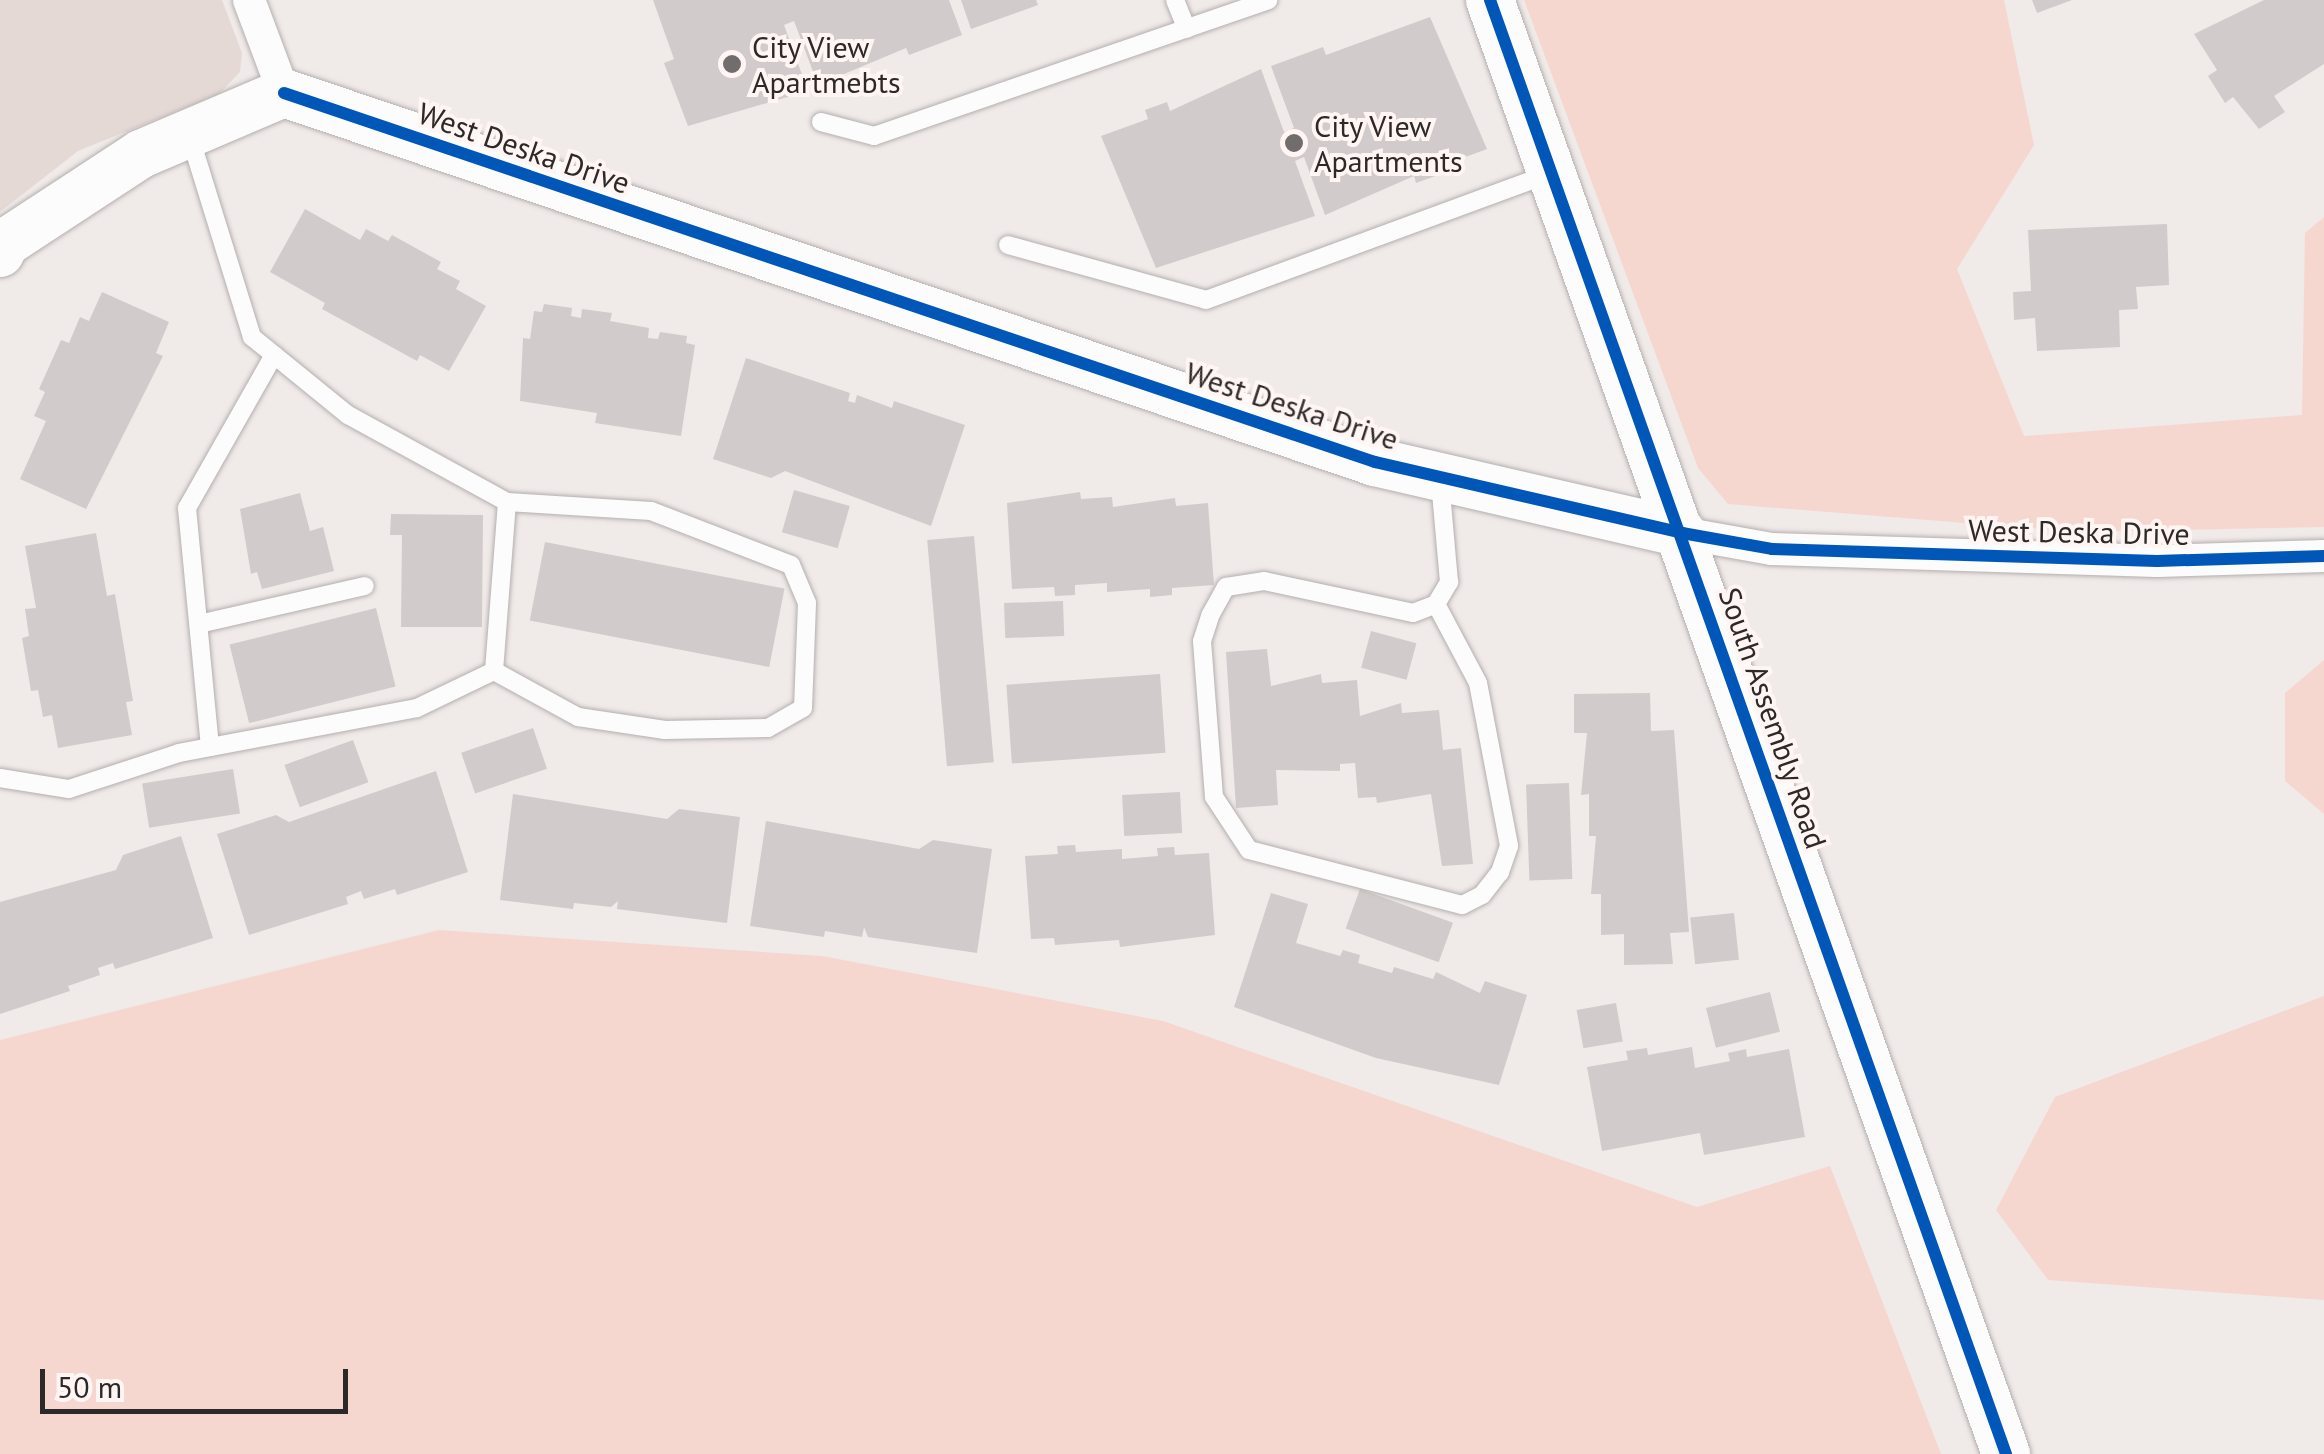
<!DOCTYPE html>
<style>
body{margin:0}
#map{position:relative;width:2324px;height:1454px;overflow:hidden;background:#f0eae9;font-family:"PT Sans",sans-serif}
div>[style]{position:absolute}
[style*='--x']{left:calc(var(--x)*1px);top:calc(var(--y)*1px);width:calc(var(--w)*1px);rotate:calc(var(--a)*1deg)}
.built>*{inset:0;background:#e5d9d6}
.green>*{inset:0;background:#f6d7cf}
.building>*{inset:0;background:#d1cccb;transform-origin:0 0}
.roads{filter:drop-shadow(0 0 2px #b4afae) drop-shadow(0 0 2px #b4afae)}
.lane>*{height:18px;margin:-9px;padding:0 9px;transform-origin:9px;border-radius:9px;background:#fdfcfc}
.street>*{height:32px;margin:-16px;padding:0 16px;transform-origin:16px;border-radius:16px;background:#fdfcfc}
.secondary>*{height:48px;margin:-24px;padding:0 24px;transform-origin:24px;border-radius:24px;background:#fdfcfc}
.cycleway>*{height:12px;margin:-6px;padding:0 6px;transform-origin:6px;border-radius:6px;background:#0057b8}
.dots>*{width:28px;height:28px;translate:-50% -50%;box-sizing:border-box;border:5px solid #fff6f4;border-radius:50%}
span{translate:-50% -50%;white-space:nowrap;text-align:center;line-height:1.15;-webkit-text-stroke:8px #fff6f4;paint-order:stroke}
.poi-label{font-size:30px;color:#2d2928}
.left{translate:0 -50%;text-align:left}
.street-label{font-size:30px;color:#2d2928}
.scale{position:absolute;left:40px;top:1369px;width:308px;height:45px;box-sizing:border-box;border:5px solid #2d2928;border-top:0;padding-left:12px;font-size:30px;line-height:35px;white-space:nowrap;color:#2d2928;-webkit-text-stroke:8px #fff6f4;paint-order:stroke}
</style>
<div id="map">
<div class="built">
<div style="clip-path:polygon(0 0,222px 0,242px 53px,240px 72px,219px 94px,78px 151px,0 212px)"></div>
</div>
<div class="green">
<div style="clip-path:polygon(1524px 0,2004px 0,2034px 145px,1957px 269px,2024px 436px,2302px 415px,2305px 233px,2324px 217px,2324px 527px,2079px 532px,1728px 504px,1698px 468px)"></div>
<div style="clip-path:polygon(2324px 660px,2324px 814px,2285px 781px,2285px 693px)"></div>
<div style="clip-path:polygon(439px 930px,822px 956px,1163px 1021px,1697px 1207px,1830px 1166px,1941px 1454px,0 1454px,0 1040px)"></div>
<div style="clip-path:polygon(2324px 996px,2324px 1300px,2048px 1280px,1996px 1210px,2055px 1097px)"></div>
</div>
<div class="building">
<div style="clip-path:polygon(653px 0,949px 0,962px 35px,909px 55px,906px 48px,818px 85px,794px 21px,784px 25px,808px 91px,688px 126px,664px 63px,674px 59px)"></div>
<div style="clip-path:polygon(961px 0,1036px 0,1038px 5px,971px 29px)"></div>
<div style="clip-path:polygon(2032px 0,2072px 0,2037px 13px)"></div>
<div style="clip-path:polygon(2264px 0,2324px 0,2324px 64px,2274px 96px,2285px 112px,2259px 129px,2233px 97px,2225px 103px,2208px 76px,2217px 70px,2194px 34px)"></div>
<div style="clip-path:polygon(1430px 17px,1487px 149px,1436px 168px,1438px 175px,1416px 183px,1414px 176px,1325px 215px,1304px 157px,1295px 161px,1315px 216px,1156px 268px,1101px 136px,1148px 119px,1145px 110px,1167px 102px,1170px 111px,1261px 69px,1284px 132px,1294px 128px,1271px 66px,1323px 47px,1326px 55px)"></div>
<div style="clip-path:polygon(305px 209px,360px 240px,366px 229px,388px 241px,392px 235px,441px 262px,437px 269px,460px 281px,456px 289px,486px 306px,449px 371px,420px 355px,417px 361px,322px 309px,325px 303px,270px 272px)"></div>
<div style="clip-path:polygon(2167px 224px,2169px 285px,2136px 287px,2138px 309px,2119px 310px,2120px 347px,2037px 351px,2035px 318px,2014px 320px,2013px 292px,2031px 291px,2028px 230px)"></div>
<div style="clip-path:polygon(102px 292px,169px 322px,156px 353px,163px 356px,86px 509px,20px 479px,46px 421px,34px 416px,45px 392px,39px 389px,61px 340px,69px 343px,80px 317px,89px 321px)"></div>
<div style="clip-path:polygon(544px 304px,572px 308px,571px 316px,581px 318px,582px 309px,612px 313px,610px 321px,649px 328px,648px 338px,658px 339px,660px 332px,687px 336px,686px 343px,695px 345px,681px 436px,595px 423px,597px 413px,520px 401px,523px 338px,530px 339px,534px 311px,542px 312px)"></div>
<div style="clip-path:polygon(746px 358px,850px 393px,848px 401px,855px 403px,857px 395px,892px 408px,894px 401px,965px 425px,931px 526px,785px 471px,771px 478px,713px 459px)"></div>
<div style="left:794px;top:490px;width:58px;height:44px;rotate:16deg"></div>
<div style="clip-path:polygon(1080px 492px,1081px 499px,1112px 497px,1113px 507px,1175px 498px,1176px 506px,1208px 503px,1214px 585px,1172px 588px,1172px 595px,1150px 597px,1150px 589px,1107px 592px,1107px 583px,1075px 585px,1075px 595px,1055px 596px,1054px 587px,1012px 589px,1007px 503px)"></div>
<div style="clip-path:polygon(300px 493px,310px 531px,323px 527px,334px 571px,262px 589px,257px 572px,251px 574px,240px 509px)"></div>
<div style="clip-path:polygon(391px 514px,483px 515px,482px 627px,401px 627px,402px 535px,390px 535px)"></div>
<div style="clip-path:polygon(96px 533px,107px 596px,115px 594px,133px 701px,126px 702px,132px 735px,58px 748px,52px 715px,43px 717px,38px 690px,31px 691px,22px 638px,29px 636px,25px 609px,36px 608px,25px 546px)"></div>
<div style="left:974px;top:536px;width:227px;height:47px;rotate:85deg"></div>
<div style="left:545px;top:542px;width:244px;height:80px;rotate:11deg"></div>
<div style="left:1063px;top:601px;width:35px;height:59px;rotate:88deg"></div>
<div style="left:376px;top:608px;width:81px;height:151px;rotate:76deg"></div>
<div style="left:1371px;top:631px;width:47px;height:38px;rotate:15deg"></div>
<div style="clip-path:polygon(1267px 649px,1271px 686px,1321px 674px,1322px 683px,1357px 680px,1360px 716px,1401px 703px,1402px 713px,1439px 710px,1443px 750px,1461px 748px,1473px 864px,1442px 866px,1431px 794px,1377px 803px,1376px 797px,1358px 798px,1355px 763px,1340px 764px,1340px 771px,1276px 770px,1278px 805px,1236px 808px,1226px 652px)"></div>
<div style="left:1160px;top:674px;width:79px;height:154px;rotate:86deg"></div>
<div style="clip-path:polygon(1650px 693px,1651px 731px,1674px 730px,1689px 932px,1670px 933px,1673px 964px,1624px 965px,1624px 934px,1601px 935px,1601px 894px,1591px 894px,1596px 836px,1589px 836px,1589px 794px,1581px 795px,1587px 733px,1574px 733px,1574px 694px)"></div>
<div style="left:533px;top:728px;width:43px;height:76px;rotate:71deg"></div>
<div style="left:353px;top:740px;width:45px;height:73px;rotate:70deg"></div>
<div style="left:233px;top:769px;width:45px;height:92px;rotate:81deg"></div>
<div style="clip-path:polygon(436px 771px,468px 872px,397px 895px,395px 889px,364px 899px,361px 891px,346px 897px,348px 904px,249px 935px,217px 834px,276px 815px,289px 822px)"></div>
<div style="left:1569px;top:783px;width:96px;height:43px;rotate:88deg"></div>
<div style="left:1180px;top:792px;width:41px;height:58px;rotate:87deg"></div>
<div style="clip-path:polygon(513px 794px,667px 819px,679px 809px,740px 817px,727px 923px,617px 909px,618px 901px,611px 907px,574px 903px,573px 909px,500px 900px)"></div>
<div style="clip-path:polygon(766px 821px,919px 849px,933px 840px,992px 849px,977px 953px,868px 937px,864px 927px,862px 937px,825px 931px,824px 937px,750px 926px)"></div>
<div style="clip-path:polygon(181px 836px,213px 938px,115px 969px,113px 963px,98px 968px,100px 975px,68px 986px,70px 991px,0 1014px,0 902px,116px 870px,123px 855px)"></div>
<div style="clip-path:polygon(1075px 845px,1076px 852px,1122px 849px,1122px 859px,1158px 856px,1157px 848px,1174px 847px,1175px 855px,1209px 853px,1215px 935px,1120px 947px,1119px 940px,1055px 945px,1054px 938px,1031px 939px,1025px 856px,1058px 854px,1057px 846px)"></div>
<div style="left:1360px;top:889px;width:99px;height:42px;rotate:20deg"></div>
<div style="clip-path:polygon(1271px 893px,1308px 904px,1296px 943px,1340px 956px,1343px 950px,1360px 955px,1358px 963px,1392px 973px,1394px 967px,1433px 979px,1436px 972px,1480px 993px,1485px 981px,1527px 995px,1499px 1085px,1376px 1058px,1234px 1007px)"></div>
<div style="left:1734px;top:913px;width:47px;height:44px;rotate:84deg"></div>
<div style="left:1770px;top:992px;width:41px;height:66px;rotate:76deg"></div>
<div style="left:1616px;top:1003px;width:39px;height:40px;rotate:80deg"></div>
<div style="clip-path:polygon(1692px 1047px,1695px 1068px,1730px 1061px,1728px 1053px,1746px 1049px,1747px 1057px,1789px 1049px,1805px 1137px,1704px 1155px,1700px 1133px,1602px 1151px,1587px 1067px,1628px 1060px,1626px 1051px,1647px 1048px,1648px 1055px)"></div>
</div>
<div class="roads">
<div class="lane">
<div style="--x:1175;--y:0;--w:31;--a:68"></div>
<div style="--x:821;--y:122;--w:55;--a:14.8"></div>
<div style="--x:874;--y:136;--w:417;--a:-19"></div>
<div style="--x:1008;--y:245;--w:205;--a:15.5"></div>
<div style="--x:1206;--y:300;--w:368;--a:-20.2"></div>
<div style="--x:1436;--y:604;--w:89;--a:62"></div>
<div style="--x:1478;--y:683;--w:166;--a:79.2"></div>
<div style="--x:1509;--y:846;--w:28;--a:109"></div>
<div style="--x:1500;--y:872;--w:29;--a:128"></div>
<div style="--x:1482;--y:895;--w:22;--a:153"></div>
<div style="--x:1462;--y:905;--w:220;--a:-165.5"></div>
<div style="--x:1249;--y:850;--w:64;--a:-123.4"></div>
<div style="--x:1214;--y:797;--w:156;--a:-94.4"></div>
<div style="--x:1202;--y:641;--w:28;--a:-72"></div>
<div style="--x:1211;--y:614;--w:31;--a:-61"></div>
<div style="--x:1226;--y:587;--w:38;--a:-9"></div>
<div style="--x:1264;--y:581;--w:152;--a:12.1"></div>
<div style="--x:1413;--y:613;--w:25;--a:-21"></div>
<div style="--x:1436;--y:604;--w:26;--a:-59"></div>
<div style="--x:1449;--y:582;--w:100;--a:-95.1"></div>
<div style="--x:199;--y:624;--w:170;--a:-12.9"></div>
<div style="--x:494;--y:671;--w:96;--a:28.7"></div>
<div style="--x:578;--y:717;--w:88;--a:8.5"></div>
<div style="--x:665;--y:730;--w:103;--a:-1.1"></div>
<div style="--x:768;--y:728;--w:40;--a:-29.7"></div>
<div style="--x:803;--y:708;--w:105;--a:-87.8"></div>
<div style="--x:807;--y:603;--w:41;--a:-112.8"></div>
<div style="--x:791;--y:565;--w:150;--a:-158.9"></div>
<div style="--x:651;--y:511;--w:144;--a:-176.4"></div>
<div style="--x:210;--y:747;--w:240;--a:-95.5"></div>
<div style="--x:187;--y:508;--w:176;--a:-60.4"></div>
<div style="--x:0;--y:778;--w:70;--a:9.1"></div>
<div style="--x:69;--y:789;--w:116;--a:-18.1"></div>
<div style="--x:179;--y:753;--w:242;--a:-10.7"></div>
<div style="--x:417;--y:708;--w:85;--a:-25.7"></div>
<div style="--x:494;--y:671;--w:169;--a:-85.6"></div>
<div style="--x:507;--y:502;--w:181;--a:-151.3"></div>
<div style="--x:348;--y:415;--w:124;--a:-140.9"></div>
<div style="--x:252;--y:337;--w:213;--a:-107.2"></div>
</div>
<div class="street">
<div style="--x:249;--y:0;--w:99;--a:69.4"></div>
<div style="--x:1682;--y:533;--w:91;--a:10.1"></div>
<div style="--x:1772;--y:549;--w:385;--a:1.8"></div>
<div style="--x:2157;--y:561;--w:167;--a:-1.7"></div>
</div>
<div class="secondary">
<div style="--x:1490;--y:0;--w:1543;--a:70.46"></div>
<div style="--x:0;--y:253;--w:11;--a:-63"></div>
<div style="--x:5;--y:243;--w:163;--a:-33.2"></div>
<div style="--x:141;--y:154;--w:155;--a:-23.1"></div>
<div style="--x:284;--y:93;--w:1152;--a:18.69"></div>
<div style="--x:1375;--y:462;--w:315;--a:13"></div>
</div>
</div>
<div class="cycleway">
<div style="--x:1490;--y:0;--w:1543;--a:70.46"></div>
<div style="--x:284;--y:93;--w:1152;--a:18.69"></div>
<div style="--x:1375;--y:462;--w:315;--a:13"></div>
<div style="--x:1682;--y:533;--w:91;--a:10.1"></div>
<div style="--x:1772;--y:549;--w:385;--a:1.8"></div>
<div style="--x:2157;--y:561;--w:167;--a:-1.7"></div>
</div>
<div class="dots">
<div style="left:732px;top:64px;background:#716d6c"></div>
<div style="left:1294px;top:143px;background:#716d6c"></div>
</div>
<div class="poi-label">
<span class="left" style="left:752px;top:64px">City View<br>Apartmebts</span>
<span class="left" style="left:1314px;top:143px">City View<br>Apartments</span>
</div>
<div class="street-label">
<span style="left:524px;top:148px;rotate:19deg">West Deska Drive</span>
<span style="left:1292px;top:406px;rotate:18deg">West Deska Drive</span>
<span style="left:2079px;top:532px;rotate:1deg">West Deska Drive</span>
<span style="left:1773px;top:718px;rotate:71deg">South Assembly Road</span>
</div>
<div class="scale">50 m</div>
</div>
